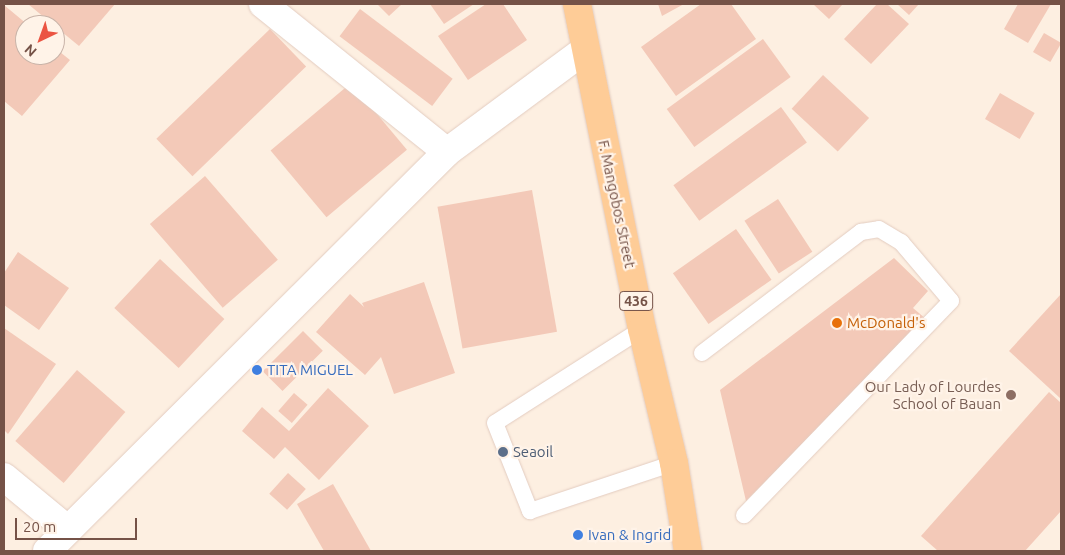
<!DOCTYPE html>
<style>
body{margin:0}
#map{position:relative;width:1065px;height:555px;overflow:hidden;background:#fdefe1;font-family:Ubuntu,sans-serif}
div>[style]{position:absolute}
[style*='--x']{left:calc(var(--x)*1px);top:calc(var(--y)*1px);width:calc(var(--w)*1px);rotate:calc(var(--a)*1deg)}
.building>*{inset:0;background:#f3c9b8;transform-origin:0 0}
.roads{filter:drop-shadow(0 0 1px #e3ccc0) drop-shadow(0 0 1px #e3ccc0)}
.lane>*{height:16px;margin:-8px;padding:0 8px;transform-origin:8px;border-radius:8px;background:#fff}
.street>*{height:28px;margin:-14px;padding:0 14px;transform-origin:14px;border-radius:14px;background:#fff}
.primary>*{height:28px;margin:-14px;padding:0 14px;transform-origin:14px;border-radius:14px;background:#fecc97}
.dots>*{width:14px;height:14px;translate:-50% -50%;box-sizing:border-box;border:2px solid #fff3e8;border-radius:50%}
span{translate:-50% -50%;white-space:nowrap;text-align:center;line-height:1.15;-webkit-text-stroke:4.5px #fff3e8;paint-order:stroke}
.shield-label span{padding:1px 4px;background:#fff3e8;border:1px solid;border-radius:4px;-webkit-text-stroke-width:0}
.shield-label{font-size:14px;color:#755247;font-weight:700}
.street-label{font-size:15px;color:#755247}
.food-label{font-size:15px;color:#c56008}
.left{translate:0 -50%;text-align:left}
.shop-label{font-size:15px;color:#366cbe}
.education-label{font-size:15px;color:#785e54}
.right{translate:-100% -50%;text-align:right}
.service-label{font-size:15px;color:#4e5e75}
.frame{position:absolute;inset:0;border:5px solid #755247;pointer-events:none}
.north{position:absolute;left:15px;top:15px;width:50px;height:50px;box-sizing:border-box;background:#fff3e8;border:1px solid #c8b3a8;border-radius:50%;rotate:222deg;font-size:14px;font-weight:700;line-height:20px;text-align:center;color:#755247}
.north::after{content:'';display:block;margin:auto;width:18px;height:22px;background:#eb5442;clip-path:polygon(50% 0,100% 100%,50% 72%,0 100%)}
.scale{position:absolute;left:15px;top:518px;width:122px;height:22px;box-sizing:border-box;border:2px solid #755247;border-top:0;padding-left:6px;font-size:15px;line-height:18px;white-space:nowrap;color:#755247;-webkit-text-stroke:4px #fff3e8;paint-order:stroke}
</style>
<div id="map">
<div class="building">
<div style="clip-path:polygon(28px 4px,115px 4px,79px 46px)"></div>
<div style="clip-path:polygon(377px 4px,402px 4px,389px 16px)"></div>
<div style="clip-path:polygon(430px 4px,474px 4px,444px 24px)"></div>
<div style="clip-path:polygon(486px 4px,503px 4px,527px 40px,468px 80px,438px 36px)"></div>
<div style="clip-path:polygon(658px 4px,684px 4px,662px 16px)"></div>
<div style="clip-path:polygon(701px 4px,731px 4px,756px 39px,676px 96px,641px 47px)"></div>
<div style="clip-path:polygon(813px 4px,843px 4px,829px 19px)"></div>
<div style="clip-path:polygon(877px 4px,887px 4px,909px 24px,871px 64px,844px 39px)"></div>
<div style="clip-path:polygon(897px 4px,919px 4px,909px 15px)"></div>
<div style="clip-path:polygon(1018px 4px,1051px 4px,1028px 43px,1004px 29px)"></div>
<div style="clip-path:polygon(4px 5px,28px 25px,25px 25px,25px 55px,55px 55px,55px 48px,70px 60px,22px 116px,4px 101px)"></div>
<div style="left:360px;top:9px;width:116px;height:34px;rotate:37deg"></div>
<div style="left:270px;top:29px;width:52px;height:158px;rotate:46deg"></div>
<div style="left:1044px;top:33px;width:20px;height:22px;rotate:30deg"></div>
<div style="left:763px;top:39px;width:47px;height:119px;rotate:54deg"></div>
<div style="left:823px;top:75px;width:63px;height:46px;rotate:43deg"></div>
<div style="left:351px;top:83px;width:87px;height:105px;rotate:50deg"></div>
<div style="left:1000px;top:93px;width:40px;height:30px;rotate:30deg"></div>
<div style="left:781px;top:107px;width:44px;height:133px;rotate:54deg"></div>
<div style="left:205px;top:176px;width:111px;height:73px;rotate:49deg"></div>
<div style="left:532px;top:190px;width:144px;height:96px;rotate:80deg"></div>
<div style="left:778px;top:199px;width:63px;height:40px;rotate:57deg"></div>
<div style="left:736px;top:229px;width:62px;height:77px;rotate:55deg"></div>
<div style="clip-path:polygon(18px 252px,69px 288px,39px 330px,4px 305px,4px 273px)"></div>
<div style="clip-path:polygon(894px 258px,928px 291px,913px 308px,926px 319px,746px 501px,720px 390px)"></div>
<div style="left:160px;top:259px;width:88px;height:67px;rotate:43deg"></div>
<div style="clip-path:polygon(424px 282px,455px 373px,394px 394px,381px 357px,365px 375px,316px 332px,350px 294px,364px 307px,362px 303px)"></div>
<div style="clip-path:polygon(1061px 294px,1061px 399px,1009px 351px)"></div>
<div style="clip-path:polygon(4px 328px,56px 364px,8px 434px,4px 430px)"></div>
<div style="left:303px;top:331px;width:28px;height:57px;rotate:45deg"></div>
<div style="left:77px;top:370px;width:64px;height:94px;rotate:41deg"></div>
<div style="clip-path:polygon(328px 388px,369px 426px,319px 480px,285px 447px,274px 459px,242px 431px,262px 407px,289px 431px)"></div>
<div style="clip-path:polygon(1049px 392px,1061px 403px,1061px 511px,1025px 551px,938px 551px,921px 536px)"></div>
<div style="left:294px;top:393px;width:18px;height:24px;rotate:41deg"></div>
<div style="left:288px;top:473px;width:24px;height:28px;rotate:42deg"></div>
<div style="clip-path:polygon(333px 484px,371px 551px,324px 551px,297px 504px)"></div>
</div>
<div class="roads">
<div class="lane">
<div style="--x:642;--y:329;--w:174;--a:147.4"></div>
<div style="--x:495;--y:423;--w:95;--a:68.3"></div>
<div style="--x:530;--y:511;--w:152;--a:-18.4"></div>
<div style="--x:702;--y:353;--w:200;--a:-37.3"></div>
<div style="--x:861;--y:232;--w:18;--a:-9"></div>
<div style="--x:879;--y:229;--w:26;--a:31"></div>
<div style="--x:901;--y:242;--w:77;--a:49.7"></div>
<div style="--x:951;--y:301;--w:298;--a:134"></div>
</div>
<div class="street">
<div style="--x:263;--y:4;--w:236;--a:38.8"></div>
<div style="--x:4;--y:477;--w:83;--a:39.6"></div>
<div style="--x:47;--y:551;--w:565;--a:-44.93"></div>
<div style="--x:447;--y:152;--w:172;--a:-36.5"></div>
</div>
<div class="primary">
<div style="--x:577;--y:4;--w:331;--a:78.7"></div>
<div style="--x:642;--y:329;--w:138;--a:76.6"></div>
<div style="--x:674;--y:463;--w:89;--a:81"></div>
</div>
</div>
<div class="dots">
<div style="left:837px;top:323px;background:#e8710a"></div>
<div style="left:257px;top:370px;background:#3f7fe0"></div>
<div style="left:1011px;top:395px;background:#8d6e63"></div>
<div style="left:503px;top:452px;background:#5c6f8a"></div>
<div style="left:578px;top:535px;background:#3f7fe0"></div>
</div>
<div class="shield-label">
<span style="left:636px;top:301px">436</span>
</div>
<div class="street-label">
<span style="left:617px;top:204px;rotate:78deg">F. Mangobos Street</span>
</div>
<div class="food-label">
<span class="left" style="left:847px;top:323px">McDonald's</span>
</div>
<div class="shop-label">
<span class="left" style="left:267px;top:370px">TITA MIGUEL</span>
<span class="left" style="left:588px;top:535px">Ivan &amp; Ingrid</span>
</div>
<div class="education-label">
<span class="right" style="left:1001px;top:395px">Our Lady of Lourdes<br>School of Bauan</span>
</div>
<div class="service-label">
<span class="left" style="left:513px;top:452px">Seaoil</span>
</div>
<div class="frame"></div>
<div class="north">N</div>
<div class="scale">20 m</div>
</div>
